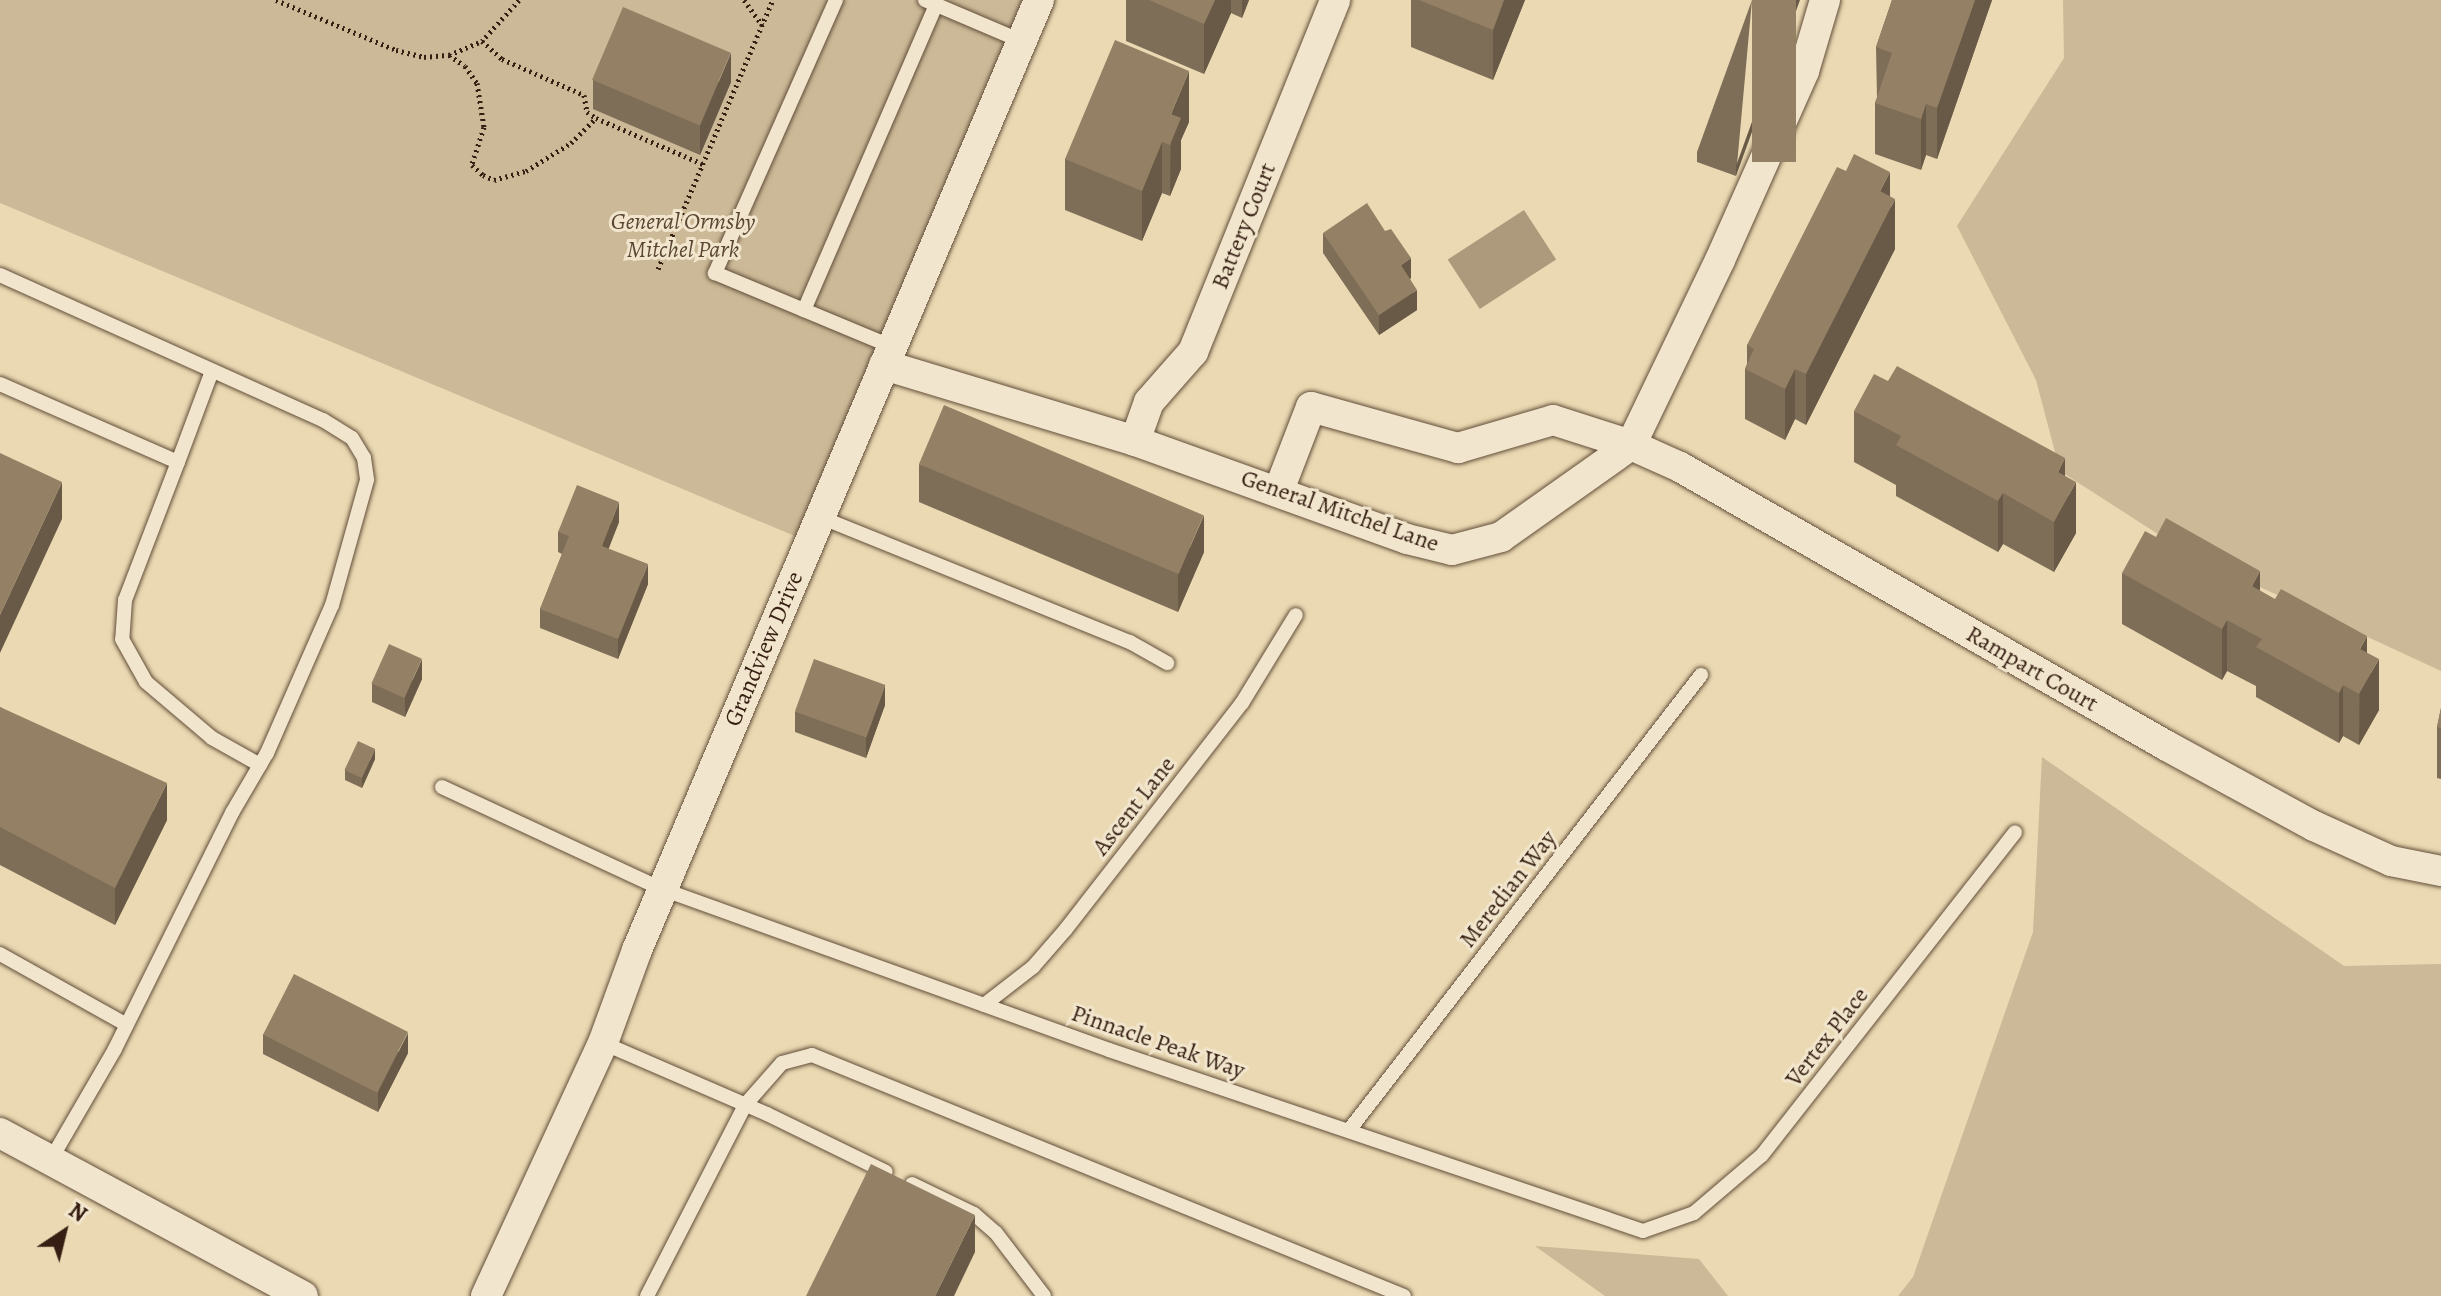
<!DOCTYPE html>
<style>
body{margin:0}
#map{position:relative;width:2441px;height:1296px;overflow:hidden;background:#ead9b2;font-family:Alegreya,serif}
div>[style]{position:absolute}
[style*='--x']{left:calc(var(--x)*1px);top:calc(var(--y)*1px);width:calc(var(--w)*1px);rotate:calc(var(--a)*1deg)}
.green>*{inset:0;background:#cbb997}
.water>*{inset:0;background:#ad9a7c;transform-origin:0 0}
.path>*{height:5px;margin-top:-2.5px;transform-origin:0;background:repeating-linear-gradient(90deg,#361f12 0 2px,transparent 0 6px)}
.roads{filter:drop-shadow(0 0 2px #634e3a) drop-shadow(0 0 2px #634e3a)}
.service>*{height:14px;margin:-7px;padding:0 7px;transform-origin:7px;border-radius:7px;background:#f1e6cd}
.minor>*{height:30px;margin:-15px;padding:0 15px;transform-origin:15px;border-radius:15px;background:#f1e6cd}
.wall>*{inset:0;background:#7f6e57}
.shaded-wall>*{inset:0;background:#685a47}
.building>*{inset:0;background:#948065;transform-origin:0 0}
span{translate:-50% -50%;white-space:nowrap;text-align:center;line-height:1.15;-webkit-text-stroke:6px #f1e6cd;paint-order:stroke}
.park-label{font-size:24px;color:#5b4633;font-style:italic}
.street-label{font-size:24px;color:#361f12}
.north{position:absolute;left:24px;top:1192px;width:80px;height:80px;-webkit-text-stroke:6px #f1e6cd;paint-order:stroke;rotate:35deg;font-size:22px;font-weight:700;line-height:32px;text-align:center;color:#361f12}
.north::after{content:'';display:block;margin:auto;width:28px;height:36px;background:#361f12;clip-path:polygon(50% 0,100% 100%,50% 72%,0 100%)}
</style>
<div id="map">
<div class="green">
<div style="clip-path:polygon(0 0,1039px 0,809px 542px,0 203px)"></div>
<div style="clip-path:polygon(2063px 0,2441px 0,2441px 671px,2189px 554px,2060px 471px,2036px 380px,1957px 226px,2064px 58px)"></div>
<div style="clip-path:polygon(2042px 757px,2344px 966px,2441px 964px,2441px 1296px,1898px 1296px,1913px 1277px,2033px 932px)"></div>
<div style="clip-path:polygon(1535px 1246px,1699px 1259px,1728px 1296px,1605px 1296px)"></div>
</div>
<div class="water">
<div style="left:1524px;top:210px;width:59px;height:91px;rotate:57deg"></div>
</div>
<div class="path">
<div style="--x:276;--y:0;--w:130;--a:22.6"></div>
<div style="--x:396;--y:50;--w:29;--a:14"></div>
<div style="--x:424;--y:57;--w:25;--a:-5"></div>
<div style="--x:449;--y:55;--w:36;--a:-23"></div>
<div style="--x:519;--y:0;--w:55;--a:132.1"></div>
<div style="--x:482;--y:41;--w:27;--a:42"></div>
<div style="--x:502;--y:59;--w:90;--a:23.7"></div>
<div style="--x:584;--y:95;--w:17;--a:80"></div>
<div style="--x:587;--y:112;--w:11;--a:34"></div>
<div style="--x:596;--y:118;--w:116;--a:23.3"></div>
<div style="--x:744;--y:0;--w:31;--a:54"></div>
<div style="--x:449;--y:55;--w:19;--a:35"></div>
<div style="--x:465;--y:66;--w:21;--a:55"></div>
<div style="--x:477;--y:83;--w:45;--a:81"></div>
<div style="--x:484;--y:127;--w:40;--a:108"></div>
<div style="--x:472;--y:165;--w:15;--a:42"></div>
<div style="--x:483;--y:175;--w:12;--a:24"></div>
<div style="--x:494;--y:180;--w:33;--a:-16"></div>
<div style="--x:526;--y:171;--w:53;--a:-31.9"></div>
<div style="--x:571;--y:143;--w:35;--a:-45"></div>
<div style="--x:658;--y:269;--w:293;--a:-66.9"></div>
</div>
<div class="roads">
<div class="service">
<div style="--x:836;--y:0;--w:299;--a:113.9"></div>
<div style="--x:715;--y:273;--w:190;--a:22.6"></div>
<div style="--x:925;--y:0;--w:104;--a:23.1"></div>
<div style="--x:0;--y:275;--w:354;--a:24.2"></div>
<div style="--x:323;--y:420;--w:34;--a:32"></div>
<div style="--x:352;--y:438;--w:23;--a:59"></div>
<div style="--x:364;--y:458;--w:22;--a:82"></div>
<div style="--x:367;--y:480;--w:130;--a:105.6"></div>
<div style="--x:332;--y:605;--w:162;--a:113.7"></div>
<div style="--x:267;--y:753;--w:69;--a:120.3"></div>
<div style="--x:232;--y:813;--w:263;--a:116.4"></div>
<div style="--x:115;--y:1049;--w:129;--a:120.1"></div>
<div style="--x:804;--y:310;--w:332;--a:-66.6"></div>
<div style="--x:0;--y:384;--w:194;--a:23.7"></div>
<div style="--x:178;--y:462;--w:148;--a:111"></div>
<div style="--x:125;--y:600;--w:39;--a:94"></div>
<div style="--x:122;--y:639;--w:49;--a:60.8"></div>
<div style="--x:146;--y:682;--w:87;--a:40.3"></div>
<div style="--x:212;--y:738;--w:55;--a:29.4"></div>
<div style="--x:178;--y:462;--w:97;--a:-69.5"></div>
<div style="--x:820;--y:517;--w:334;--a:22"></div>
<div style="--x:1130;--y:642;--w:43;--a:29.6"></div>
<div style="--x:442;--y:787;--w:242;--a:24.9"></div>
<div style="--x:662;--y:889;--w:475;--a:19.8"></div>
<div style="--x:1109;--y:1050;--w:564;--a:18.72"></div>
<div style="--x:1643;--y:1231;--w:54;--a:-19.4"></div>
<div style="--x:1694;--y:1213;--w:89;--a:-40.5"></div>
<div style="--x:1762;--y:1155;--w:410;--a:-51.9"></div>
<div style="--x:0;--y:954;--w:145;--a:29.2"></div>
<div style="--x:984;--y:1005;--w:62;--a:-37.8"></div>
<div style="--x:1033;--y:967;--w:50;--a:-49"></div>
<div style="--x:1066;--y:929;--w:286;--a:-52.1"></div>
<div style="--x:1242;--y:703;--w:103;--a:-58.5"></div>
<div style="--x:603;--y:1043;--w:179;--a:23.4"></div>
<div style="--x:767;--y:1114;--w:132;--a:26"></div>
<div style="--x:1350;--y:1129;--w:574;--a:-52.29"></div>
<div style="--x:912;--y:1184;--w:69;--a:25.8"></div>
<div style="--x:974;--y:1214;--w:29;--a:41"></div>
<div style="--x:996;--y:1233;--w:79;--a:52.7"></div>
<div style="--x:647;--y:1296;--w:215;--a:-62.8"></div>
<div style="--x:745;--y:1105;--w:56;--a:-48.6"></div>
<div style="--x:782;--y:1063;--w:31;--a:-15"></div>
<div style="--x:812;--y:1055;--w:639;--a:22.15"></div>
</div>
<div class="minor">
<div style="--x:884;--y:365;--w:262;--a:16.8"></div>
<div style="--x:1135;--y:441;--w:289;--a:19.8"></div>
<div style="--x:1407;--y:539;--w:46;--a:13.7"></div>
<div style="--x:1452;--y:550;--w:51;--a:-14.9"></div>
<div style="--x:1501;--y:537;--w:159;--a:-35.3"></div>
<div style="--x:1631;--y:445;--w:205;--a:-64.3"></div>
<div style="--x:1720;--y:260;--w:207;--a:-66"></div>
<div style="--x:1804;--y:71;--w:74;--a:-73.5"></div>
<div style="--x:1135;--y:441;--w:41;--a:-70.3"></div>
<div style="--x:1149;--y:402;--w:67;--a:-48.7"></div>
<div style="--x:1193;--y:352;--w:380;--a:-68"></div>
<div style="--x:1279;--y:490;--w:89;--a:-68.9"></div>
<div style="--x:1311;--y:407;--w:153;--a:15.6"></div>
<div style="--x:1458;--y:448;--w:99;--a:-16.4"></div>
<div style="--x:1553;--y:420;--w:82;--a:17.8"></div>
<div style="--x:1631;--y:445;--w:54;--a:24.2"></div>
<div style="--x:1680;--y:467;--w:561;--a:29.81"></div>
<div style="--x:2167;--y:746;--w:167;--a:28.6"></div>
<div style="--x:2314;--y:826;--w:85;--a:24.4"></div>
<div style="--x:2391;--y:861;--w:51;--a:11.3"></div>
<div style="--x:0;--y:1133;--w:344;--a:28.3"></div>
<div style="--x:486;--y:1296;--w:279;--a:-65.2"></div>
<div style="--x:603;--y:1043;--w:99;--a:-69.9"></div>
<div style="--x:637;--y:950;--w:1032;--a:-67.06"></div>
</div>
</div>
<div class="wall">
<div style="clip-path:polygon(1126px 0,1249px 0,1242px 18px,1231px 13px,1204px 74px,1126px 41px)"></div>
<div style="clip-path:polygon(1411px 0,1525px 0,1493px 80px,1411px 47px)"></div>
<div style="clip-path:polygon(1752px 0,1736px 176px,1697px 162px,1697px 152px)"></div>
<div style="clip-path:polygon(1892px 0,1992px 0,1937px 159px,1926px 155px,1921px 170px,1875px 154px,1875px 103px,1877px 98px,1876px 47px)"></div>
<div style="clip-path:polygon(593px 80px,731px 82px,700px 155px,593px 109px)"></div>
<div style="clip-path:polygon(1189px 122px,1181px 140px,1181px 169px,1170px 196px,1162px 193px,1142px 241px,1065px 210px,1065px 159px)"></div>
<div style="clip-path:polygon(1890px 196px,1895px 249px,1806px 425px,1795px 419px,1785px 440px,1745px 419px,1745px 369px,1747px 364px,1747px 345px)"></div>
<div style="clip-path:polygon(1323px 233px,1411px 278px,1410px 279px,1417px 310px,1379px 335px,1323px 253px)"></div>
<div style="clip-path:polygon(1854px 411px,2065px 476px,2076px 533px,2054px 572px,2003px 544px,1998px 552px,1896px 496px,1896px 485px,1854px 462px)"></div>
<div style="clip-path:polygon(919px 464px,1204px 552px,1178px 612px,919px 502px)"></div>
<div style="clip-path:polygon(619px 522px,608px 549px,648px 584px,618px 659px,540px 628px,540px 609px,562px 554px,558px 552px,558px 532px)"></div>
<div style="clip-path:polygon(2122px 573px,2260px 591px,2367px 653px,2379px 710px,2359px 745px,2343px 736px,2339px 743px,2256px 697px,2256px 686px,2227px 671px,2222px 680px,2122px 624px)"></div>
<div style="clip-path:polygon(422px 679px,405px 717px,372px 702px,372px 683px)"></div>
<div style="clip-path:polygon(885px 705px,866px 758px,795px 732px,795px 712px)"></div>
<div style="clip-path:polygon(0 707px,167px 820px,115px 925px,0 865px)"></div>
<div style="clip-path:polygon(2441px 708px,2441px 779px,2437px 778px,2437px 727px)"></div>
<div style="clip-path:polygon(375px 759px,362px 788px,345px 780px,345px 770px)"></div>
<div style="clip-path:polygon(263px 1034px,408px 1053px,378px 1112px,263px 1054px)"></div>
</div>
<div class="shaded-wall">
<div style="clip-path:polygon(1215px 0,1231px 0,1231px 13px,1204px 74px,1204px 24px)"></div>
<div style="clip-path:polygon(1242px 0,1249px 0,1242px 18px)"></div>
<div style="clip-path:polygon(1504px 0,1525px 0,1493px 80px,1493px 30px)"></div>
<div style="clip-path:polygon(1796px 0,1800px 0,1736px 176px,1736px 166px)"></div>
<div style="clip-path:polygon(1975px 0,1992px 0,1937px 159px,1937px 108px)"></div>
<div style="clip-path:polygon(731px 53px,731px 82px,700px 155px,700px 126px)"></div>
<div style="clip-path:polygon(1189px 71px,1189px 122px,1181px 140px,1181px 169px,1170px 196px,1171px 114px)"></div>
<div style="clip-path:polygon(1926px 104px,1926px 155px,1921px 170px,1921px 119px)"></div>
<div style="clip-path:polygon(1162px 142px,1162px 193px,1142px 241px,1142px 191px)"></div>
<div style="clip-path:polygon(1890px 172px,1890px 209px,1895px 199px,1895px 249px,1806px 425px,1806px 374px,1880px 191px)"></div>
<div style="clip-path:polygon(1411px 258px,1411px 278px,1401px 285px,1401px 265px)"></div>
<div style="clip-path:polygon(1417px 290px,1417px 310px,1379px 335px,1379px 315px)"></div>
<div style="clip-path:polygon(1795px 369px,1795px 419px,1785px 440px,1785px 389px)"></div>
<div style="clip-path:polygon(2065px 458px,2065px 502px,2076px 482px,2076px 533px,2054px 572px,2054px 522px,2058px 472px)"></div>
<div style="clip-path:polygon(62px 482px,62px 519px,0 653px,0 615px)"></div>
<div style="clip-path:polygon(2003px 493px,2003px 544px,1998px 552px,1998px 501px)"></div>
<div style="clip-path:polygon(619px 502px,619px 522px,602px 566px,602px 546px)"></div>
<div style="clip-path:polygon(1204px 515px,1204px 552px,1178px 612px,1178px 575px)"></div>
<div style="clip-path:polygon(648px 564px,648px 584px,618px 659px,618px 639px)"></div>
<div style="clip-path:polygon(2260px 571px,2260px 621px,2252px 586px)"></div>
<div style="clip-path:polygon(2227px 620px,2227px 671px,2222px 680px,2222px 629px)"></div>
<div style="clip-path:polygon(2367px 636px,2367px 680px,2379px 659px,2379px 710px,2359px 745px,2360px 649px)"></div>
<div style="clip-path:polygon(422px 659px,422px 679px,405px 717px,405px 697px)"></div>
<div style="clip-path:polygon(885px 685px,885px 705px,866px 758px,866px 738px)"></div>
<div style="clip-path:polygon(2343px 685px,2343px 736px,2339px 743px,2339px 693px)"></div>
<div style="clip-path:polygon(375px 749px,375px 759px,362px 788px,362px 778px)"></div>
<div style="clip-path:polygon(167px 783px,167px 820px,115px 925px,115px 888px)"></div>
<div style="clip-path:polygon(408px 1033px,408px 1053px,378px 1112px,378px 1092px)"></div>
<div style="clip-path:polygon(975px 1215px,975px 1252px,954px 1296px,935px 1296px)"></div>
</div>
<div class="building">
<div style="clip-path:polygon(1149px 0,1215px 0,1204px 24px)"></div>
<div style="clip-path:polygon(1419px 0,1504px 0,1493px 30px)"></div>
<div style="left:1752px;top:0;width:44px;height:162px"></div>
<div style="clip-path:polygon(1892px 0,1975px 0,1937px 108px,1926px 104px,1921px 119px,1875px 103px,1892px 53px,1876px 47px)"></div>
<div style="left:623px;top:7px;width:117px;height:79px;rotate:23deg"></div>
<div style="clip-path:polygon(1115px 40px,1189px 71px,1171px 114px,1181px 118px,1170px 145px,1162px 142px,1142px 191px,1065px 159px)"></div>
<div style="clip-path:polygon(1854px 154px,1890px 172px,1880px 191px,1895px 199px,1806px 374px,1795px 369px,1785px 389px,1745px 369px,1754px 349px,1747px 345px,1837px 167px,1846px 171px)"></div>
<div style="clip-path:polygon(1367px 203px,1385px 231px,1391px 229px,1411px 258px,1401px 265px,1417px 290px,1379px 315px,1323px 233px)"></div>
<div style="clip-path:polygon(1897px 366px,2065px 458px,2058px 472px,2076px 482px,2054px 522px,2003px 493px,1998px 501px,1896px 445px,1901px 436px,1854px 411px,1874px 374px,1888px 381px)"></div>
<div style="left:944px;top:405px;width:282px;height:64px;rotate:23deg"></div>
<div style="clip-path:polygon(0 453px,62px 482px,0 615px)"></div>
<div style="clip-path:polygon(577px 485px,619px 502px,602px 546px,648px 564px,618px 639px,540px 609px,569px 536px,558px 532px)"></div>
<div style="clip-path:polygon(2166px 518px,2260px 571px,2252px 586px,2275px 599px,2281px 589px,2367px 636px,2360px 649px,2379px 659px,2359px 694px,2343px 685px,2339px 693px,2256px 647px,2262px 639px,2227px 620px,2222px 629px,2122px 573px,2145px 531px,2156px 537px)"></div>
<div style="left:389px;top:644px;width:36px;height:43px;rotate:24deg"></div>
<div style="left:814px;top:659px;width:76px;height:56px;rotate:20deg"></div>
<div style="clip-path:polygon(0 707px,167px 783px,115px 888px,0 827px)"></div>
<div style="clip-path:polygon(2441px 708px,2441px 728px,2437px 727px)"></div>
<div style="left:358px;top:741px;width:19px;height:32px;rotate:25deg"></div>
<div style="left:294px;top:974px;width:128px;height:68px;rotate:27deg"></div>
<div style="clip-path:polygon(871px 1164px,975px 1215px,935px 1296px,806px 1296px)"></div>
</div>
<div class="park-label">
<span style="left:683px;top:236px">General Ormsby<br>Mitchel Park</span>
</div>
<div class="street-label">
<span style="left:1244px;top:226px;rotate:-68deg">Battery Court</span>
<span style="left:1340px;top:511px;rotate:19deg">General Mitchel Lane</span>
<span style="left:764px;top:649px;rotate:-67deg">Grandview Drive</span>
<span style="left:2032px;top:669px;rotate:30deg">Rampart Court</span>
<span style="left:1134px;top:806px;rotate:-52deg">Ascent Lane</span>
<span style="left:1508px;top:889px;rotate:-52deg">Meredian Way</span>
<span style="left:1827px;top:1037px;rotate:-52deg">Vertex Place</span>
<span style="left:1158px;top:1042px;rotate:19deg">Pinnacle Peak Way</span>
</div>
<div class="north">N</div>
</div>
